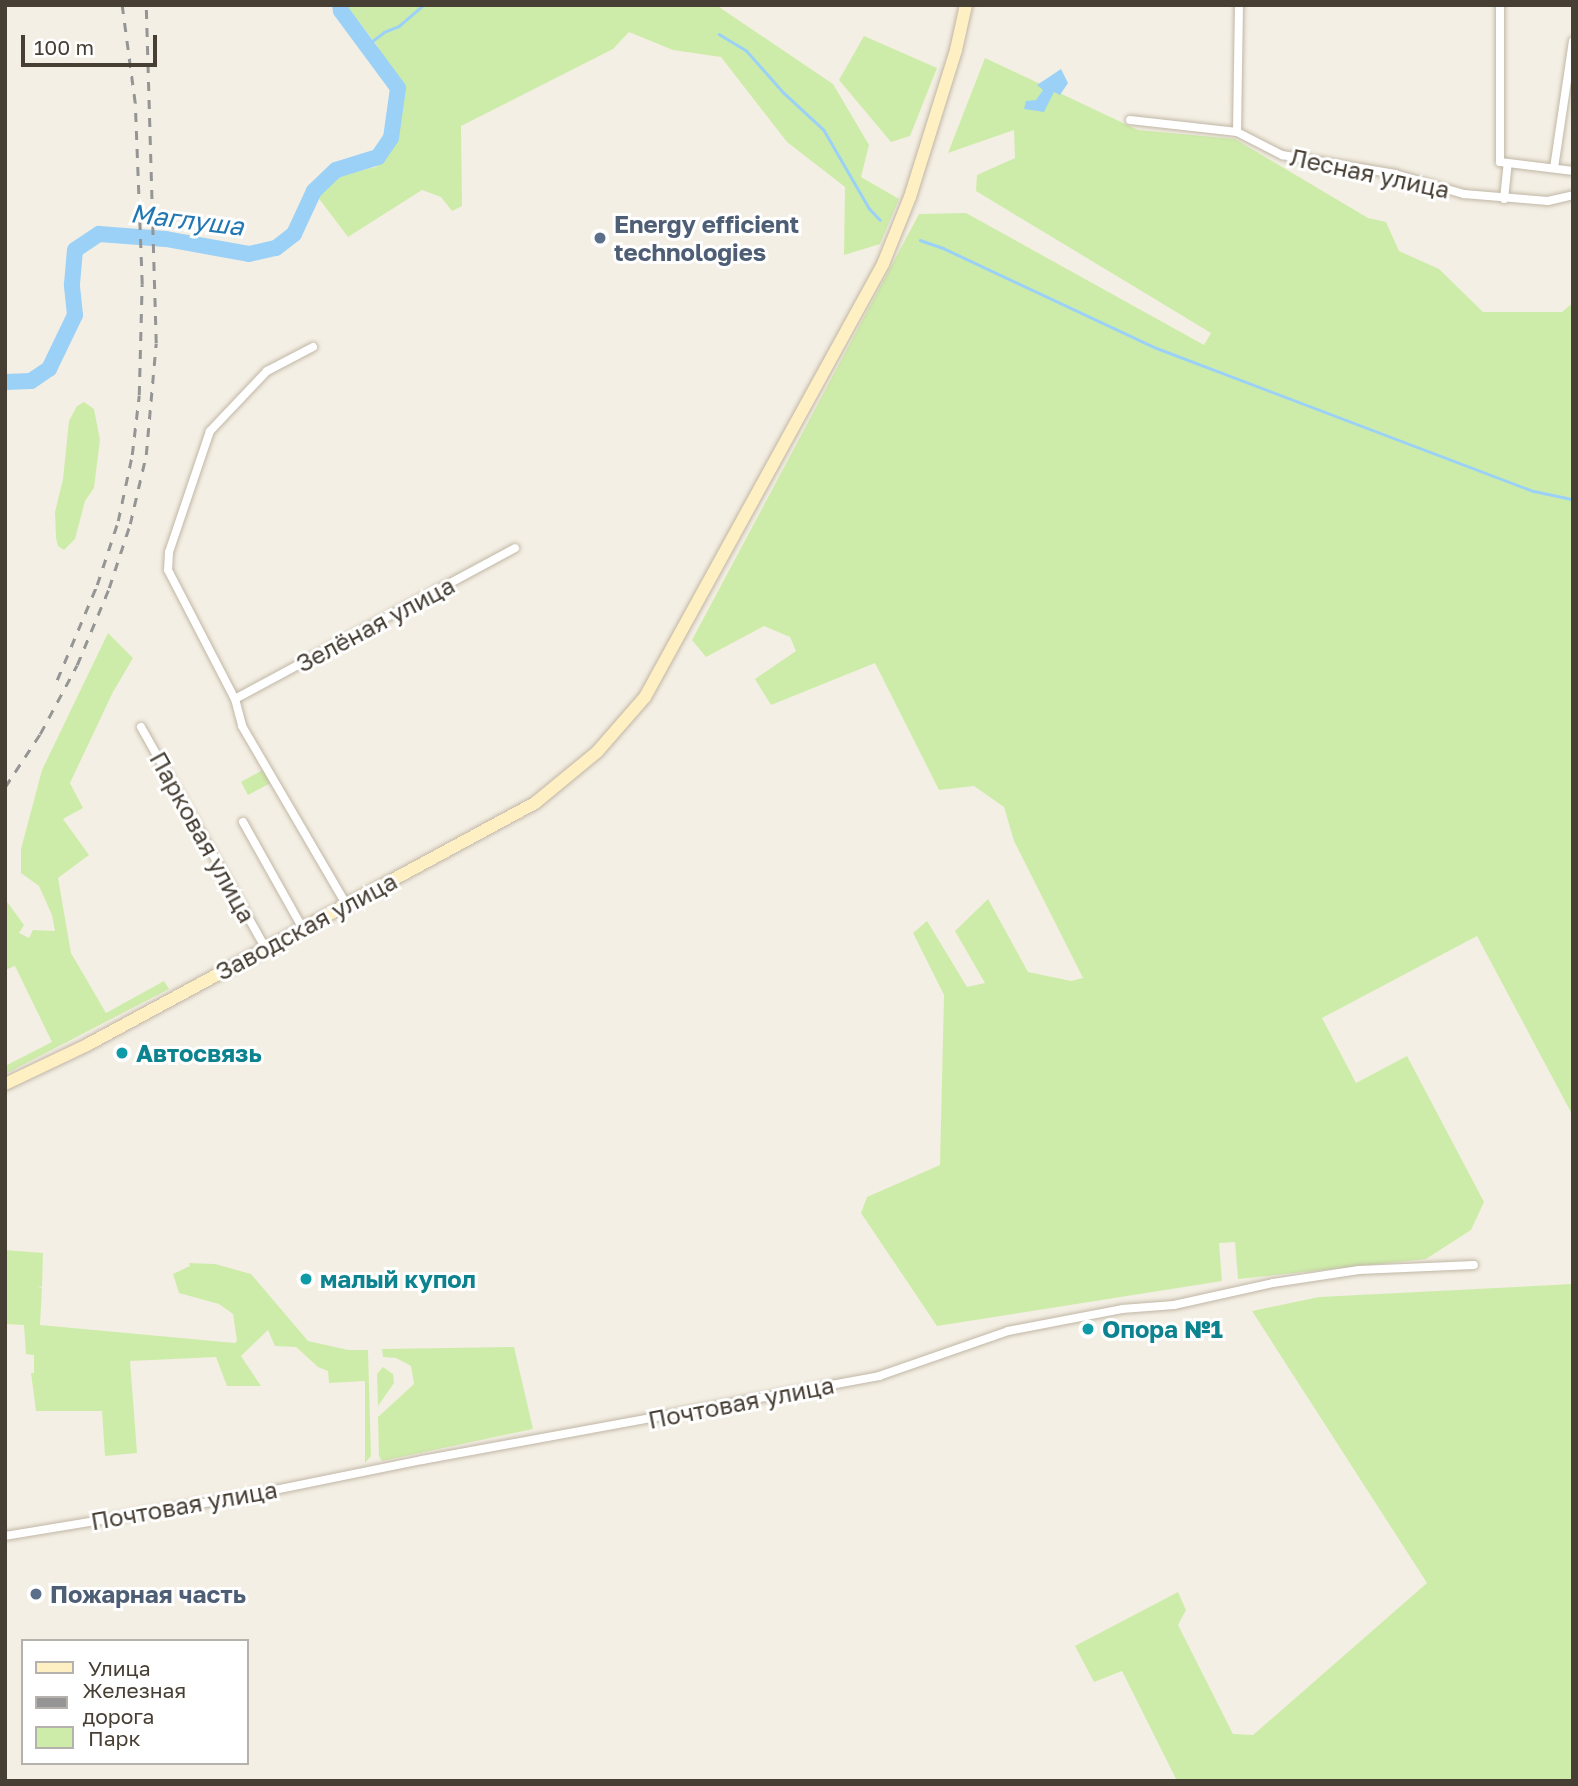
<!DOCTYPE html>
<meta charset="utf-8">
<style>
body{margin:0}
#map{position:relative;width:1578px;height:1786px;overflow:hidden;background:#f4efe4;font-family:"Golos Text",sans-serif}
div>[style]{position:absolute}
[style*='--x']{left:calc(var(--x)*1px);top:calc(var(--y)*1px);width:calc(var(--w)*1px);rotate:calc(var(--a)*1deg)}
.green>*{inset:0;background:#ceeca9;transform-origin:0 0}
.water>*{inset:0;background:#9bd1f7}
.stream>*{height:2.5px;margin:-1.25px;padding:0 1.25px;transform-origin:1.25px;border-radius:1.25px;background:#9bd1f7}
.river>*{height:16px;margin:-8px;padding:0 8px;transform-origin:8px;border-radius:8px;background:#9bd1f7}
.roads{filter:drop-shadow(0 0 2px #c0b7a6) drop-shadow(0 0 2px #c0b7a6)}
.street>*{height:8px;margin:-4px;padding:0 4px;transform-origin:4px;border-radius:4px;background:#fff}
.secondary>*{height:12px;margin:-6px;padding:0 6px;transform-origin:6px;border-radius:6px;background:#fff0c3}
.rail>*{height:2.5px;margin-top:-1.25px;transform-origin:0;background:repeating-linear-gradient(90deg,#959595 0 9px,transparent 0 18px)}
.dots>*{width:19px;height:19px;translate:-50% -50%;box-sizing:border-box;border:4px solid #fff;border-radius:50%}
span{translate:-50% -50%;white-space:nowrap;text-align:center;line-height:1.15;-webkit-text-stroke:6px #fff;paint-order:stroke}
.street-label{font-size:24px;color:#473f34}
.service-label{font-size:24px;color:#4e5e75;font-weight:700}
.left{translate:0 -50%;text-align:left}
.culture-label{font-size:24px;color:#0d838f;font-weight:700}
.water-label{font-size:26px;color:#2277b3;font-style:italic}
.frame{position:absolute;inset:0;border:7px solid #473f34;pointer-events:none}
.legend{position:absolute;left:21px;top:1639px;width:228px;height:126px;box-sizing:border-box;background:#fff;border:2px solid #b5b2ae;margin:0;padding:9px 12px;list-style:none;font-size:21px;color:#473f34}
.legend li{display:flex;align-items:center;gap:14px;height:35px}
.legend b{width:35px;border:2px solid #b5b2ae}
.scale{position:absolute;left:21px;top:35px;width:136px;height:32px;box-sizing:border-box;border:4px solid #473f34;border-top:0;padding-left:9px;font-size:21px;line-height:24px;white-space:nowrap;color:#473f34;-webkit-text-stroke:5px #fff;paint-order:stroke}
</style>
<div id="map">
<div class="green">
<div style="clip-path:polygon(346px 5px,716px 5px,833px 84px,869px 145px,861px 177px,899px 199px,880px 244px,844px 255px,845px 187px,787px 142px,721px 57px,673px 50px,629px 32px,613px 49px,461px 126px,462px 206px,452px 211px,441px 197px,422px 190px,348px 237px,317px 196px,337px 176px,376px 167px,382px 162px,396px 140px,403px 90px,376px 44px)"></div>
<div style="clip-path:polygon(864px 36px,937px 68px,910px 136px,891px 142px,839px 80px)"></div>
<div style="clip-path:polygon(985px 58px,1138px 130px,1235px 139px,1368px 218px,1386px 222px,1399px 251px,1439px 269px,1483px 312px,1562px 312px,1573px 303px,1573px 1116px,1477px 936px,1322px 1018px,1356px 1083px,1407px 1056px,1484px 1202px,1471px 1230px,1426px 1259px,1238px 1279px,1235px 1242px,1219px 1243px,1222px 1281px,937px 1326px,861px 1213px,867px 1197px,940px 1165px,944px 995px,913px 933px,927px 921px,967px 987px,985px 983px,955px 931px,988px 899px,1028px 972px,1071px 981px,1083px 978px,1014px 841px,1004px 807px,974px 786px,939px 790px,875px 663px,771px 705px,755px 679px,796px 651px,790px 637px,764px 626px,706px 657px,692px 640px,919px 214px,966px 213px,1204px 345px,1211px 333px,976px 191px,977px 175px,1015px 158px,1014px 130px,948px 153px)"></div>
<div style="clip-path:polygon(84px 402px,94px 409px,100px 440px,94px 488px,85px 501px,75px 539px,64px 550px,58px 546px,56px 538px,55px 512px,63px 479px,69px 421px,77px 406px)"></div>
<div style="clip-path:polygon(108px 633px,133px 658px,113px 692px,70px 783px,83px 808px,63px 819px,89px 855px,58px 878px,71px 953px,106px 1013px,164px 981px,169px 989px,5px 1074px,5px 1066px,52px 1042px,15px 966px,5px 970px,5px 899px,24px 925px,19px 933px,29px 938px,33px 930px,55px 931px,52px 915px,39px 886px,21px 873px,21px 849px,42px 770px)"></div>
<div style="left:263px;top:770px;width:15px;height:25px;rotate:62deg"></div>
<div style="clip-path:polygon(5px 1250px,43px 1253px,42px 1287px,36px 1286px,42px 1288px,40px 1325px,235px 1343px,237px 1341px,233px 1314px,219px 1304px,179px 1293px,173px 1274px,190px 1266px,189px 1263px,215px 1264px,251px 1274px,308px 1341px,348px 1350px,368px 1350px,371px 1456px,365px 1463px,365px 1381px,329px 1383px,328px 1371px,318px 1367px,296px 1347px,275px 1346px,268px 1330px,241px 1356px,261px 1386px,227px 1386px,216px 1357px,130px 1361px,137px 1453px,105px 1456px,102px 1411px,36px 1411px,31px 1373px,34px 1373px,34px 1355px,26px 1354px,24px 1325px,5px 1324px)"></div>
<div style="clip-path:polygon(1573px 1284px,1573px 1781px,1177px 1781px,1122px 1671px,1094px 1682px,1075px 1646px,1178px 1592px,1186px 1610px,1178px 1625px,1233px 1734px,1253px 1735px,1427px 1583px,1252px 1311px,1319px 1297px)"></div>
<div style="clip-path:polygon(514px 1347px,533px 1429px,382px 1461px,379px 1456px,378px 1417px,414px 1384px,411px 1366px,396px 1358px,383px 1357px,382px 1349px)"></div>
<div style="clip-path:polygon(383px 1367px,393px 1374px,394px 1383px,378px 1406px,377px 1374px)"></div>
</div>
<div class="water">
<div style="clip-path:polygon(1061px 69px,1068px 83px,1060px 95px,1054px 92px,1044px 112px,1024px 109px,1026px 101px,1036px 100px,1043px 90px,1037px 85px)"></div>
</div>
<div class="stream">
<div style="--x:719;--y:34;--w:31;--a:31"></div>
<div style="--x:746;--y:50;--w:57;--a:48.5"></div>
<div style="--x:784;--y:93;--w:54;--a:42.8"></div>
<div style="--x:824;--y:130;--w:90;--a:60"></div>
<div style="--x:869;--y:208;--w:16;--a:47"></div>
<div style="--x:367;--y:45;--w:21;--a:-37"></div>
<div style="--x:384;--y:32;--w:16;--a:-22"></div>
<div style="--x:399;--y:26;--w:32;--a:-41"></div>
<div style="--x:920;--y:240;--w:24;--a:19"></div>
<div style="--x:943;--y:248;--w:233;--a:25.1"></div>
<div style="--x:1154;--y:347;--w:406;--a:20.8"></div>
<div style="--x:1534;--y:491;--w:40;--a:12"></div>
</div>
<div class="river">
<div style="--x:5;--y:382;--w:26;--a:-2"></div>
<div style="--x:31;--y:381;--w:22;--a:-34"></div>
<div style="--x:49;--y:369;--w:60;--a:-64.3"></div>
<div style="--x:75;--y:315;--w:31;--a:-96"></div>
<div style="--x:72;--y:284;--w:34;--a:-85"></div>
<div style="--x:75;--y:250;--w:29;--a:-34"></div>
<div style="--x:99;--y:234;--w:67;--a:4.3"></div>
<div style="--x:166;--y:239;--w:84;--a:10.2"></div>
<div style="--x:249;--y:254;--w:28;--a:-13"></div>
<div style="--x:276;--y:248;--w:23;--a:-38"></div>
<div style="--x:294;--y:234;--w:47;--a:-65.1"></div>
<div style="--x:314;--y:191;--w:30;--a:-44"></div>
<div style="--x:336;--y:170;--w:44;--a:-17.2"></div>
<div style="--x:378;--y:157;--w:23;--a:-56"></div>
<div style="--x:391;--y:138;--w:50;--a:-82"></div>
<div style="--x:398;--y:88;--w:96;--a:-126.5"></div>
<div style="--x:341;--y:11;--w:6;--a:-99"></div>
</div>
<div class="roads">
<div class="street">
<div style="--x:1500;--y:5;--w:157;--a:90"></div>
<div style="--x:1500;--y:162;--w:74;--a:7"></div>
<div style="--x:1130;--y:120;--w:108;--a:6.4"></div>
<div style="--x:1237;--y:132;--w:51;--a:27.1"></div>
<div style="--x:1282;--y:155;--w:115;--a:9.5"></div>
<div style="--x:1395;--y:174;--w:72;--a:16.2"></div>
<div style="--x:1464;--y:194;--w:84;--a:4.8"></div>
<div style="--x:1548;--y:201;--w:26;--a:-13"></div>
<div style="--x:1237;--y:132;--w:127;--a:-89.1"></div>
<div style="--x:1554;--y:168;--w:128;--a:-81.5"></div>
<div style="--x:1504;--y:199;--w:36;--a:-84"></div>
<div style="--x:313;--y:347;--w:52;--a:152.4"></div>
<div style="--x:267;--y:371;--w:83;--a:133.5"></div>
<div style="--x:210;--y:431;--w:128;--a:108.7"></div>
<div style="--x:169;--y:552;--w:18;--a:93"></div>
<div style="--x:168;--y:570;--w:145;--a:62.6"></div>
<div style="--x:235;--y:699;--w:28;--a:75"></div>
<div style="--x:242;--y:726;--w:206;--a:59.7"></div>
<div style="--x:235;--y:699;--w:318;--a:-28.3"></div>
<div style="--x:141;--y:727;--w:253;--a:60.6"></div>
<div style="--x:243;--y:822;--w:120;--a:60.7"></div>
<div style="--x:5;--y:1536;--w:238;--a:-9.4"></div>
<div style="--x:240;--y:1497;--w:186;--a:-11.5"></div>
<div style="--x:422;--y:1460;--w:465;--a:-10.4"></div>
<div style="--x:879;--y:1376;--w:137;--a:-19.2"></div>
<div style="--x:1008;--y:1331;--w:116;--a:-10.9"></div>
<div style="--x:1122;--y:1309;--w:52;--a:-4.4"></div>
<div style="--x:1174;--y:1305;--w:101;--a:-12.5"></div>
<div style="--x:1273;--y:1283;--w:87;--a:-8.6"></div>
<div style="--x:1359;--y:1270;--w:115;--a:-2.5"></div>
</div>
<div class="secondary">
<div style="--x:5;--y:1084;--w:91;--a:-25.4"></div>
<div style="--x:87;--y:1045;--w:509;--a:-28.38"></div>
<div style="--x:535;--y:803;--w:80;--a:-39.4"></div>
<div style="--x:597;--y:752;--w:73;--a:-48.9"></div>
<div style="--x:645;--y:697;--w:494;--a:-61.2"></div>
<div style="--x:883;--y:264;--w:72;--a:-68.1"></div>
<div style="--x:910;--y:197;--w:154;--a:-72.6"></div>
<div style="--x:956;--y:50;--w:46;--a:-77.5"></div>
</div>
</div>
<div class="rail">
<div style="--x:57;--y:680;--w:103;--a:-67.2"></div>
<div style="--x:97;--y:585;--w:67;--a:-71.8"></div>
<div style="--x:118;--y:521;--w:67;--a:-78"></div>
<div style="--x:132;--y:455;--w:60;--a:-83.3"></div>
<div style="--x:139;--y:395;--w:111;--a:-88.5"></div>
<div style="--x:142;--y:284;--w:181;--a:-92.2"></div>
<div style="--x:135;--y:103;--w:99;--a:-97.6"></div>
<div style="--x:5;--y:787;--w:64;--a:-56.6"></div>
<div style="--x:40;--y:734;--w:78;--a:-61.8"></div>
<div style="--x:77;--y:665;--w:83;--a:-67.4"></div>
<div style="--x:109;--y:588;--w:67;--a:-71.8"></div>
<div style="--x:130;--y:524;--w:71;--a:-76.9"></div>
<div style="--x:146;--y:455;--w:112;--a:-84.9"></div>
<div style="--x:156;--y:343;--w:338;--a:-91.7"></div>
</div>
<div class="dots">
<div style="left:600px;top:238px;background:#5c6f8a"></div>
<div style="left:122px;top:1053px;background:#0f9aa8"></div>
<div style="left:306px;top:1279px;background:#0f9aa8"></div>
<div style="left:1088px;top:1329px;background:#0f9aa8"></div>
<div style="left:36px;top:1594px;background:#5c6f8a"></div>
</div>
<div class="street-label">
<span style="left:1370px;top:173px;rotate:12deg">Лесная улица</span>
<span style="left:375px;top:624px;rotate:-28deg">Зелёная улица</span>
<span style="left:203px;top:837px;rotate:61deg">Парковая улица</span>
<span style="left:306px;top:926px;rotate:-28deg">Заводская улица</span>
<span style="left:741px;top:1402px;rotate:-11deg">Почтовая улица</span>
<span style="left:184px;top:1505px;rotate:-10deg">Почтовая улица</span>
</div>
<div class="service-label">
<span class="left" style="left:614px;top:238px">Energy efficient<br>technologies</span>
<span class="left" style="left:50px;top:1594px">Пожарная часть</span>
</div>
<div class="culture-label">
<span class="left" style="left:136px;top:1053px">Автосвязь</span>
<span class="left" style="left:320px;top:1279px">малый купол</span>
<span class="left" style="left:1102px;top:1329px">Опора №1</span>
</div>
<div class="water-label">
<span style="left:187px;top:220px;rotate:7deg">Маглуша</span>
</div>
<div class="frame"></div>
<ul class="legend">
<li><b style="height:9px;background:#fff0c3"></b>Улица</li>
<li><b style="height:9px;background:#959595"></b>Железная дорога</li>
<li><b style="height:19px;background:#ceeca9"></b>Парк</li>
</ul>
<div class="scale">100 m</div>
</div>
